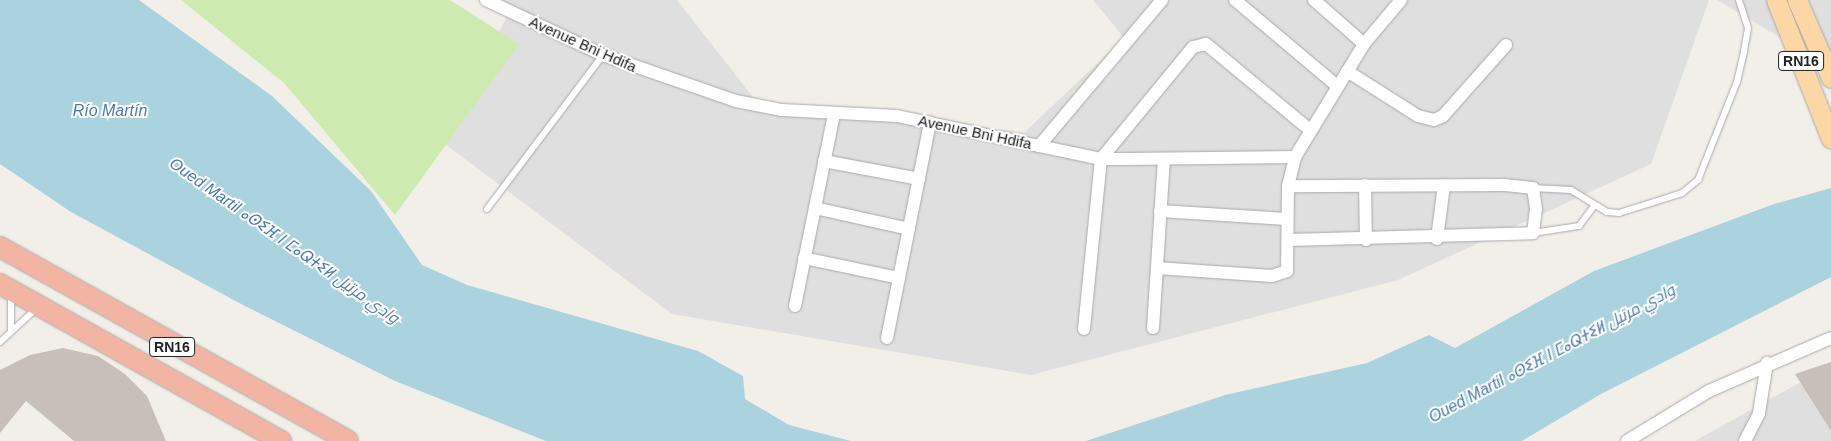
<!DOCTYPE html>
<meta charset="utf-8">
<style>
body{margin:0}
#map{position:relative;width:1831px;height:441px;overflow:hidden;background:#f2efe9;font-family:Arial,Cairo,"Noto Sans Tifinagh",sans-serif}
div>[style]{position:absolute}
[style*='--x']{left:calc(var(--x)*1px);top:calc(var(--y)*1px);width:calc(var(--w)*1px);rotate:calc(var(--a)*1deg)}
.residential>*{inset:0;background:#e0dfdf}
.grass>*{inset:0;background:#cdebb0}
.water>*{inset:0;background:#aad3df}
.building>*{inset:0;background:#c7bfb8}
.roads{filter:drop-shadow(0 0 1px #a9a9a9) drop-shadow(0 0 1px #a9a9a9)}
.service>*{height:6px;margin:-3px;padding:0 3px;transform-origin:3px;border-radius:3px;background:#fff}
.minor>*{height:12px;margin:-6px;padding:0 6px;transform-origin:6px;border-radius:6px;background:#fff}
.primary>*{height:19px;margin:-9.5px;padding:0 9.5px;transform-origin:9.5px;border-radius:9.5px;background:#fcd6a4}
.trunk>*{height:20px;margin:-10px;padding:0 10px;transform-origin:10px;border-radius:10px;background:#f2b4a3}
span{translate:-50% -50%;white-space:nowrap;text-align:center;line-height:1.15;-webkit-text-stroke:4px #fff;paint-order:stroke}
.shield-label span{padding:1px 4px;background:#fff;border:1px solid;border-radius:4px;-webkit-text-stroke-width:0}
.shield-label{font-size:14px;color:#222;font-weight:700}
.street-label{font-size:15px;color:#222}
.water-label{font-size:16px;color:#4a7aab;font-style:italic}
</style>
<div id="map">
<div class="residential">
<div style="clip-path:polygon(498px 0,677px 0,756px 101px,1025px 132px,1124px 38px,1093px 0,1709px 0,1651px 164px,1398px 280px,1031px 375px,672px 314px,441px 141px,511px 9px)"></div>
<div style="clip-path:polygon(1717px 0,1831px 0,1831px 68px)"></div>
<div style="clip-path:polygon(1831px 369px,1831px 441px,1695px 441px,1817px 373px)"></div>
</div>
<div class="grass">
<div style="clip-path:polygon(181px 0,450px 0,519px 44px,395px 215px,284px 83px)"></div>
</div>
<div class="water">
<div style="clip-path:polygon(0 0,139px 0,272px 96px,371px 191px,422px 265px,467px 285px,698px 351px,743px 376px,745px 399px,789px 425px,851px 441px,546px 441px,395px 381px,243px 305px,71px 212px,0 164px)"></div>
<div style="clip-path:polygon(1831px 188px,1831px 277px,1601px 394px,1522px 441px,1086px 441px,1225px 395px,1367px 363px,1429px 335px,1455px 348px,1594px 271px,1774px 204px)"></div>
</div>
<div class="building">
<div style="clip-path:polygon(63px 348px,98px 356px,125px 374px,147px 396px,166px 441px,74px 441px,26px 401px,0 433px,0 370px,30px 355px)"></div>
<div style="clip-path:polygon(1831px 362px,1831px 431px,1795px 374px)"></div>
</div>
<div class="roads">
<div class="service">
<div style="--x:1533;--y:188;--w:38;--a:3"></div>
<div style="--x:1571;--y:190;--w:42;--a:31.4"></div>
<div style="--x:1607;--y:212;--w:12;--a:5"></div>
<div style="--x:1619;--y:213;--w:66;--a:-17.6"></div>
<div style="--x:1682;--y:193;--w:21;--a:-39"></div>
<div style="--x:1698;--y:180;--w:105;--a:-68.3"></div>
<div style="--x:1737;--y:82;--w:32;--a:-77"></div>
<div style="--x:1744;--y:51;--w:23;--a:-80"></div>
<div style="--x:1748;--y:28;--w:29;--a:-108"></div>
<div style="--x:487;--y:209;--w:193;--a:-53"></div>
<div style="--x:1533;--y:233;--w:47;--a:-8.7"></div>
<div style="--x:1579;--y:226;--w:25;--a:-53"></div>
<div style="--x:11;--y:329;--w:36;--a:-90"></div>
<div style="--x:0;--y:342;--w:50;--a:-42.6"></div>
</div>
<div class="minor">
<div style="--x:486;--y:0;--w:129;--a:25.2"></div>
<div style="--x:603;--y:55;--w:141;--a:19.1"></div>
<div style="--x:736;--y:101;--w:47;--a:11.1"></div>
<div style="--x:782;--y:110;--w:115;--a:3"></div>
<div style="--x:897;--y:116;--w:208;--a:11.9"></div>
<div style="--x:1101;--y:159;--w:25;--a:0"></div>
<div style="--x:1126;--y:159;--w:169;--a:-0.7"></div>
<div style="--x:1295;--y:157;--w:132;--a:-58.6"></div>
<div style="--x:1364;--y:44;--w:57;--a:-49.9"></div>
<div style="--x:1235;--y:0;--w:133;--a:40.1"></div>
<div style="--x:1314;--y:0;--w:67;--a:41.3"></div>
<div style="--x:1347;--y:71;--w:84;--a:32.4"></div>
<div style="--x:1418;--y:116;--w:16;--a:14"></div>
<div style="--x:1434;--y:120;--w:10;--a:-24"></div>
<div style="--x:1443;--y:116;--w:95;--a:-48.4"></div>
<div style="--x:1039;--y:146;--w:191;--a:-49.9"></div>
<div style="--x:824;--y:161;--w:97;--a:10.7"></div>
<div style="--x:1365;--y:185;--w:55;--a:89"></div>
<div style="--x:815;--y:208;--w:96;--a:12.6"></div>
<div style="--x:1160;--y:211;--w:127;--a:3.6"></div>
<div style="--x:1437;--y:239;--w:54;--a:-82.6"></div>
<div style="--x:1288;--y:240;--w:245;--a:-1.6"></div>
<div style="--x:1533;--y:233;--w:24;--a:-83"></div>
<div style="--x:1536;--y:209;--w:21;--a:-98"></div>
<div style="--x:1533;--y:188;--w:30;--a:-174"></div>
<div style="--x:1503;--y:185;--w:215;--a:179.7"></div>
<div style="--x:804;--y:258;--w:97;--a:11.9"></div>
<div style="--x:1157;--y:268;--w:115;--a:4"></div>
<div style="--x:1272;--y:276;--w:16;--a:-18"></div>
<div style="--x:1287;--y:271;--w:85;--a:-89.3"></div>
<div style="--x:1288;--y:186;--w:30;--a:-76"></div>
<div style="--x:795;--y:306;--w:195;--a:-78.5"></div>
<div style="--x:1153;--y:328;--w:169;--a:-86.3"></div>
<div style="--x:1084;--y:329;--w:171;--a:-84.3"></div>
<div style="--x:1101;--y:159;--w:145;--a:-50.6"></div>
<div style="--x:1193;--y:47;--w:13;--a:-13"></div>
<div style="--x:1206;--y:44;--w:135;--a:39.6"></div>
<div style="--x:887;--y:338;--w:220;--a:-78.7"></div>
<div style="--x:1627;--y:441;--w:96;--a:-31.4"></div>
<div style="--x:1709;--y:391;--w:133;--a:-23.5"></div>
<div style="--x:1745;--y:441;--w:31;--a:-63"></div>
<div style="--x:1759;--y:413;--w:51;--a:-80.9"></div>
</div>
<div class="primary">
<div style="--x:1776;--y:0;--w:149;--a:68.4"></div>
<div style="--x:1797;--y:0;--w:85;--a:66.4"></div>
</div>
<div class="trunk">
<div style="--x:0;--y:247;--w:398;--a:29.1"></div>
<div style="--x:0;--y:284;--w:322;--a:29.2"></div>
</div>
</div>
<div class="shield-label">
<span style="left:1801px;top:61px">RN16</span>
<span style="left:172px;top:347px">RN16</span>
</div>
<div class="street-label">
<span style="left:583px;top:44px;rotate:24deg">Avenue Bni Hdifa</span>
<span style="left:975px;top:132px;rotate:12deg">Avenue Bni Hdifa</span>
</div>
<div class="water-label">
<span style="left:110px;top:111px">Río Martín</span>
<span style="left:284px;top:241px;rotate:35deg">Oued Martil ⴰⵙⵉⴼ ⵏ ⵎⴰⵕⵜⵉⵍ وادي مرتيل</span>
<span style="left:1552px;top:354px;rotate:-28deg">Oued Martil ⴰⵙⵉⴼ ⵏ ⵎⴰⵕⵜⵉⵍ وادي مرتيل</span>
</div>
</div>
